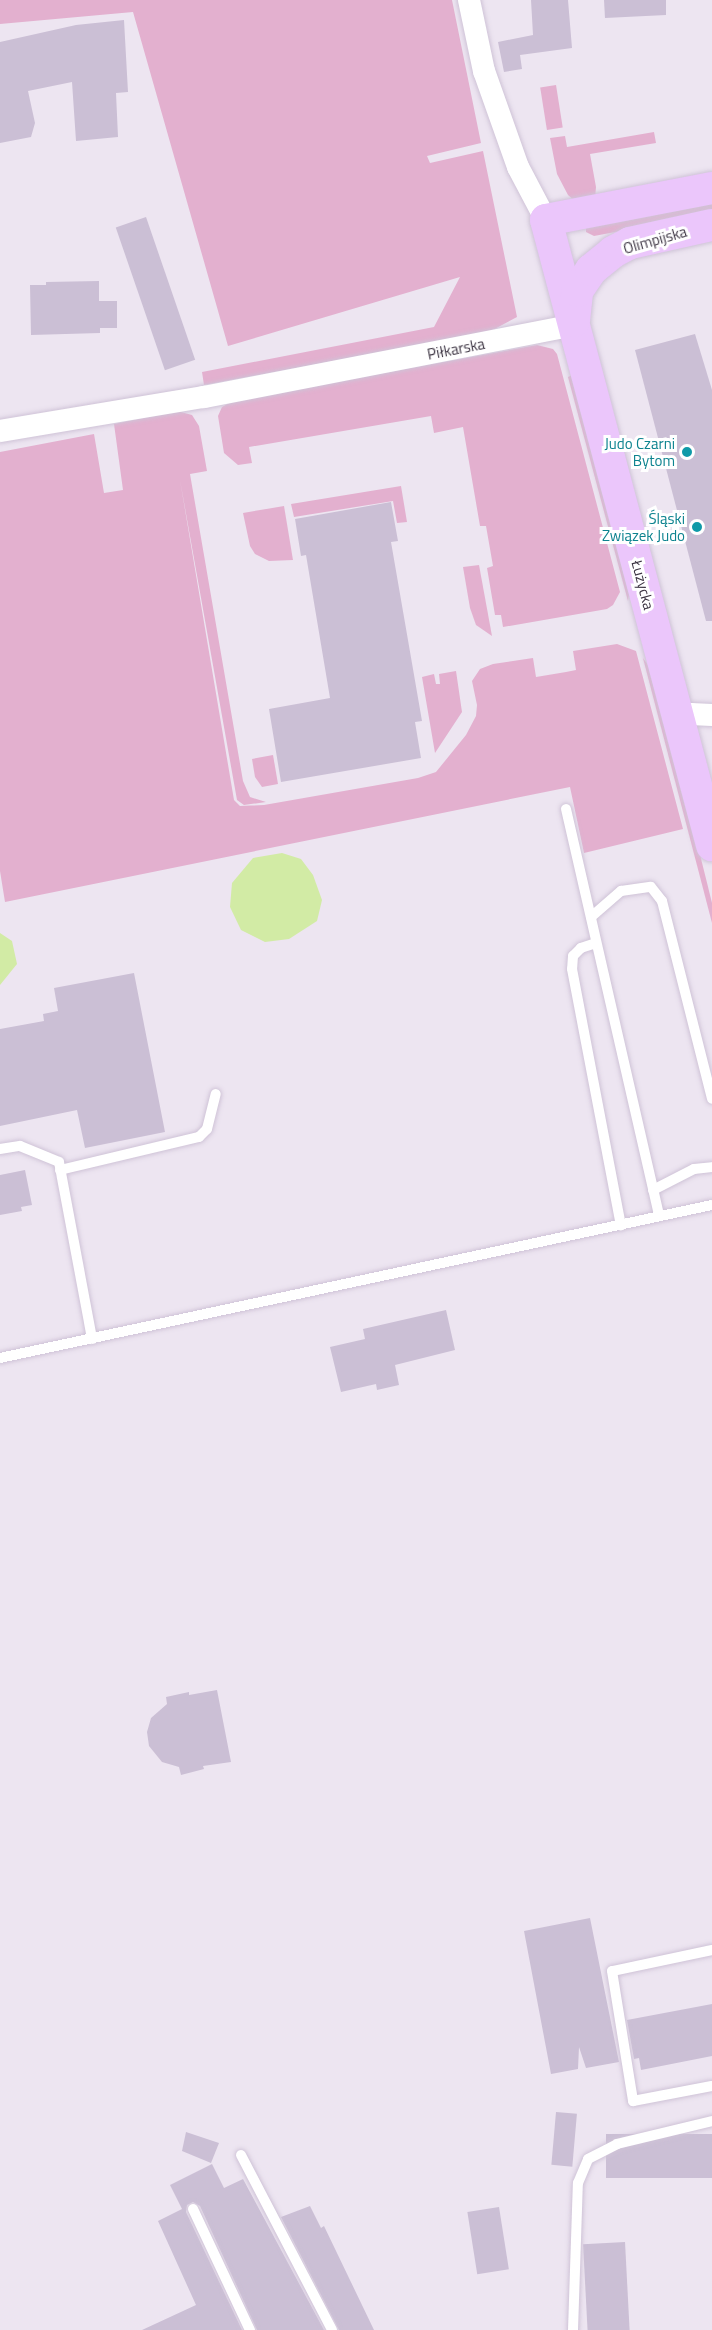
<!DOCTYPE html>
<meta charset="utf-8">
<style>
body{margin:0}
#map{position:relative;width:712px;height:2330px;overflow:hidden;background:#ede5f1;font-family:"Titillium Web",sans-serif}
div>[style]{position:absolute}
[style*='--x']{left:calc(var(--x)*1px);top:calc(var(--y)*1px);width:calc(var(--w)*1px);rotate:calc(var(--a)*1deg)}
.green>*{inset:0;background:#e3b0cf;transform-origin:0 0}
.water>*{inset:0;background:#d2eba5}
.building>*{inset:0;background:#cbbfd5;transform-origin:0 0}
.roads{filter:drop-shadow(0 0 2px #cfc3d7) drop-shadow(0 0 2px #cfc3d7)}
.lane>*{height:10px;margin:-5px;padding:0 5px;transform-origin:5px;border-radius:5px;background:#fff}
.street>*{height:22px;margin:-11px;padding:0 11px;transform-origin:11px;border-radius:11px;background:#fff}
.secondary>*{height:32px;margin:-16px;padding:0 16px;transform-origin:16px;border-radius:16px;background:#ebc6fb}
.dots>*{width:16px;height:16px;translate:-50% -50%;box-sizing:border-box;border:3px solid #fff;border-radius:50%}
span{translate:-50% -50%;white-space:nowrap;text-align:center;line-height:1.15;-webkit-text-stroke:6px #fff;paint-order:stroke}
.street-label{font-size:15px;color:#3d3543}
.culture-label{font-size:15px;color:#0d838f}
.right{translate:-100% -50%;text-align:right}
</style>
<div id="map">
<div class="green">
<div style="clip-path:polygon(0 0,452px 0,481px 143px,427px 156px,430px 163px,483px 151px,517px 317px,489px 332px,204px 385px,202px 372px,434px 327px,460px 277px,228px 346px,133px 12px,0 24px)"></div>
<div style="left:556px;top:85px;width:43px;height:16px;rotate:81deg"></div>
<div style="clip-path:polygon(654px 132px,656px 143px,590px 154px,596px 187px,595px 198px,576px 202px,568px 195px,557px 174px,550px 138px,565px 136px,567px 147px)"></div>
<div style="clip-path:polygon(712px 200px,712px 214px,594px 236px,586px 232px,586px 227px)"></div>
<div style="clip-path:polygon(537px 345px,553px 349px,557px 354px,620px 592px,613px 605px,607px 609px,503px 627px,501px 615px,495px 615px,487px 568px,493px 566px,486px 526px,480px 526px,463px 427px,434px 433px,431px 416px,249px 447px,252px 463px,238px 465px,224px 453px,218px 416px,222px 407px,235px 400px)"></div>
<div style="clip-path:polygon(572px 375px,629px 594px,628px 601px,568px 377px)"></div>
<div style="clip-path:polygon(177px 411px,192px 415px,199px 426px,207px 471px,190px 474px,243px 781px,250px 797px,266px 802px,244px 805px,237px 800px,180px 480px,234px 800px,240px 806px,264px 805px,418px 778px,436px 772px,466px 735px,476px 716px,477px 705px,472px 681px,480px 669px,493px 664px,533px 658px,536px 677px,566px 672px,576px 670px,573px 651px,617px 644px,636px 651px,683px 829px,584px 853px,570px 787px,5px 902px,0 871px,0 452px,94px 434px,104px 493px,123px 490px,114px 424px)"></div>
<div style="clip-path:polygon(401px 486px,407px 522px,397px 523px,393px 501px,294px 517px,291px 504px)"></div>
<div style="clip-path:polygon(284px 506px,293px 560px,269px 561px,255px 554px,250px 546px,243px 513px)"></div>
<div style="clip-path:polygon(479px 565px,492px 636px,476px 625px,470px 608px,463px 567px)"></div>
<div style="clip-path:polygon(643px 658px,650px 668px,684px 790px,712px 903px,712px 923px)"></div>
<div style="clip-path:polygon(456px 671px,462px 712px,435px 753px,422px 677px,434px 674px,436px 684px,440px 684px,439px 674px)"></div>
<div style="clip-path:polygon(273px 755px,278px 784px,262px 787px,255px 777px,252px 759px)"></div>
</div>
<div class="water">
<div style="clip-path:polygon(282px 853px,301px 859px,313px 875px,322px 900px,317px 921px,289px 939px,265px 942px,241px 930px,230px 907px,232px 883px,253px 858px)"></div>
<div style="clip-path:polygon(0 933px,12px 941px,17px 964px,0 985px)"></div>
</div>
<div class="building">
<div style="clip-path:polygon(531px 0,568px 0,572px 48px,520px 55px,522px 69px,504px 72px,498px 42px,533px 35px)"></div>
<div style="clip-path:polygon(604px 0,666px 0,666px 15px,605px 18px)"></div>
<div style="clip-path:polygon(124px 20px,128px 92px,116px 93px,118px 137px,76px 141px,72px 82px,28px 91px,35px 123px,31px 137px,0 143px,0 42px,76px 25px)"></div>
<div style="left:146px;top:217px;width:151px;height:32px;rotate:71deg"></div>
<div style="clip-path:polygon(99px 281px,99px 301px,117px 301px,117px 328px,100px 328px,100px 333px,31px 335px,30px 285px,46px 285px,46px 282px)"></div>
<div style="clip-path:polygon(695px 334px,712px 390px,712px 621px,706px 621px,635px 350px)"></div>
<div style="clip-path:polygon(391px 502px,398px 541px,391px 542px,422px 721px,415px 722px,421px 758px,281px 782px,269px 709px,330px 698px,306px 555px,301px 556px,295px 519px)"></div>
<div style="clip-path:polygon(134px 973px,165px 1132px,85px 1148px,77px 1110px,0 1126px,0 1029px,44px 1021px,43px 1014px,58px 1011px,54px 988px)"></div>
<div style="clip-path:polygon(25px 1170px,32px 1205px,21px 1207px,22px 1211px,0 1215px,0 1175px)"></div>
<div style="clip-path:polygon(446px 1310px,455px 1350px,395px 1365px,399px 1385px,377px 1390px,376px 1384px,341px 1392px,330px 1347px,365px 1339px,363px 1329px)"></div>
<div style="clip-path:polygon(217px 1690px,231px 1762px,203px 1766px,204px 1769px,181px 1775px,179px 1767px,162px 1762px,149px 1746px,147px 1732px,151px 1718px,167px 1704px,166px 1697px,189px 1692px,189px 1695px)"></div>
<div style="clip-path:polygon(590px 1918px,619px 2062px,586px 2068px,579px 2047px,578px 2069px,551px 2074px,524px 1931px)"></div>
<div style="clip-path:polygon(712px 2004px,712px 2056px,641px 2070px,639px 2058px,634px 2059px,627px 2020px)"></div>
<div style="left:556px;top:2112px;width:21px;height:53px;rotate:5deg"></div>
<div style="clip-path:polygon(186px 2132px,219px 2143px,211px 2163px,182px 2151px)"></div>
<div style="left:712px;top:2134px;width:44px;height:106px;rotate:90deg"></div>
<div style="clip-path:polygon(212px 2164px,224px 2188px,243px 2179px,324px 2330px,257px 2330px,200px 2206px,193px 2202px,187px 2205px,186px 2212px,242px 2330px,142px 2330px,196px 2305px,158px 2221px,182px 2209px,170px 2185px)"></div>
<div style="clip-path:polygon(310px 2206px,321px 2228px,324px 2226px,374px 2330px,339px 2330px,281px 2217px)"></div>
<div style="left:499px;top:2207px;width:63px;height:32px;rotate:81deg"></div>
<div style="left:625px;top:2242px;width:88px;height:42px;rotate:87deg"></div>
</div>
<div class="roads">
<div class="lane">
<div style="--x:566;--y:809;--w:417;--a:77.1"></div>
<div style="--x:591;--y:917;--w:40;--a:-41"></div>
<div style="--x:621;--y:891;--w:30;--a:-8"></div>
<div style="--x:651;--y:887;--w:18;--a:52"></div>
<div style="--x:662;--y:901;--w:204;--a:75.8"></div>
<div style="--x:596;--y:943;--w:16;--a:162"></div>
<div style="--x:581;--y:948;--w:11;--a:135"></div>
<div style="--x:573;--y:956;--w:13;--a:94"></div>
<div style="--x:572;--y:969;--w:261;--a:79.2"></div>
<div style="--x:0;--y:1149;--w:20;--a:-9"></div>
<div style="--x:20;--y:1146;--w:42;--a:22.3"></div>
<div style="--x:59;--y:1162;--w:180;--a:79.4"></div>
<div style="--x:60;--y:1170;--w:143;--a:-13.4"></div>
<div style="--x:199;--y:1137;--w:11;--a:-45"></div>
<div style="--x:207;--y:1129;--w:36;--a:-76"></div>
<div style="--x:653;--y:1190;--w:46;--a:-27.1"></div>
<div style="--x:694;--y:1169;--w:18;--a:-6"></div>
<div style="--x:0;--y:1358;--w:728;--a:-12.13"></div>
<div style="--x:712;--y:1950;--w:102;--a:168.1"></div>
<div style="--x:612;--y:1971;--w:132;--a:80.8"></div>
<div style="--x:633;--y:2101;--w:80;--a:-10.8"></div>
<div style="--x:241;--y:2155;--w:197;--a:62.5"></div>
<div style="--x:193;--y:2209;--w:134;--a:64.8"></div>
<div style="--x:573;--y:2330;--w:147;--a:-88.1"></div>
<div style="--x:578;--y:2183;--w:26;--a:-67"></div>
<div style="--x:588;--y:2159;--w:33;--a:-27"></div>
<div style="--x:617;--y:2144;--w:98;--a:-13.6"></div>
</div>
<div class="street">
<div style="--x:469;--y:0;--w:73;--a:78.1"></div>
<div style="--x:484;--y:71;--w:102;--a:70.5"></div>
<div style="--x:518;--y:167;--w:60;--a:62.2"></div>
<div style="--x:0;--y:431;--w:207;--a:-9.5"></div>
<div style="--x:204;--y:397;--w:377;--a:-11"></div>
<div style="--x:678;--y:717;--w:13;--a:-13"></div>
<div style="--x:691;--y:714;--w:21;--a:3"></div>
</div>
<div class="secondary">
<div style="--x:712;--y:188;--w:169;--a:169.1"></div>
<div style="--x:546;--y:220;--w:647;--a:75.13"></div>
<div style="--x:574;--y:321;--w:30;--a:-84"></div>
<div style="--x:577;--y:291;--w:25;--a:-56"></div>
<div style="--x:591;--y:270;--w:28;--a:-39"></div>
<div style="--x:613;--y:252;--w:19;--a:-28"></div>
<div style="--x:630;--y:243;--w:84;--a:-12.4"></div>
</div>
</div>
<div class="dots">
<div style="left:687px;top:452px;background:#0f9aa8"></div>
<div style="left:697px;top:527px;background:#0f9aa8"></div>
</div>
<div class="street-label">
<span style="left:655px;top:240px;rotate:-16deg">Olimpijska</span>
<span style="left:456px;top:349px;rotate:-11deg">Piłkarska</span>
<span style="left:643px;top:585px;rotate:75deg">Łużycka</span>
</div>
<div class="culture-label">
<span class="right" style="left:675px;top:452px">Judo Czarni<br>Bytom</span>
<span class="right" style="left:685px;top:527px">Śląski<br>Związek Judo</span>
</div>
</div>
